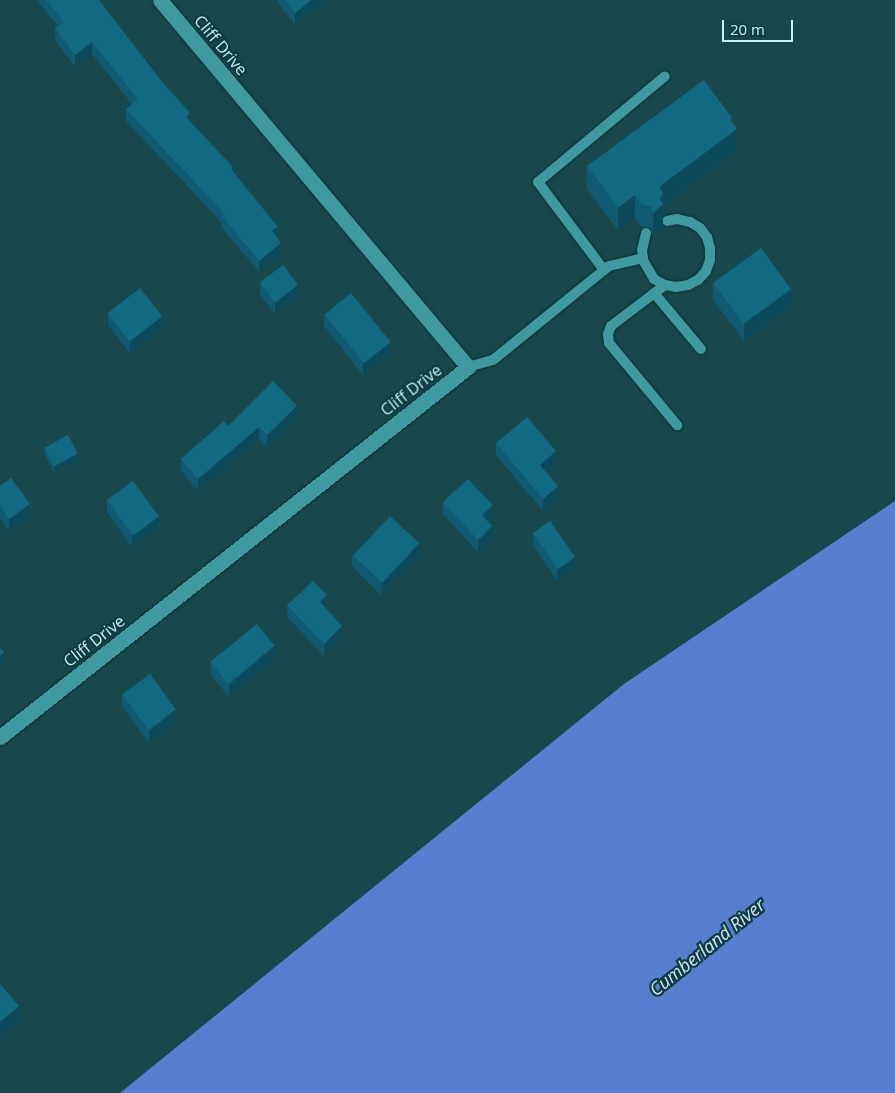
<!DOCTYPE html>
<style>
body{margin:0}
#map{position:relative;width:895px;height:1093px;overflow:hidden;background:#18484c;font-family:"Open Sans",sans-serif}
div>[style]{position:absolute}
[style*='--x']{left:calc(var(--x)*1px);top:calc(var(--y)*1px);width:calc(var(--w)*1px);rotate:calc(var(--a)*1deg)}
.water>*{inset:0;background:#587fcf}
.roads{filter:drop-shadow(0 0 1px #0f2c2e) drop-shadow(0 0 1px #0f2c2e)}
.service>*{height:10px;margin:-5px;padding:0 5px;transform-origin:5px;border-radius:5px;background:#3f99a1}
.minor>*{height:15px;margin:-7.5px;padding:0 7.5px;transform-origin:7.5px;border-radius:7.5px;background:#3f99a1}
.wall>*{inset:0;background:#0f5a70}
.shaded-wall>*{inset:0;background:#0c4a5b}
.building>*{inset:0;background:#116982;transform-origin:0 0}
span{translate:-50% -50%;white-space:nowrap;text-align:center;line-height:1.15;-webkit-text-stroke:4.5px #0a3d41;paint-order:stroke}
.street-label{font-size:16px;color:#c8f1f5}
.water-label{font-size:18px;color:#d5e1f6;font-style:italic}
.scale{position:absolute;left:722px;top:20px;width:71px;height:22px;box-sizing:border-box;border:2px solid #c8f1f5;border-top:0;padding-left:6px;font-size:15px;line-height:18px;white-space:nowrap;color:#c8f1f5;-webkit-text-stroke:4px #0a3d41;paint-order:stroke}
</style>
<div id="map">
<div class="water">
<div style="clip-path:polygon(895px 501px,895px 1093px,120px 1093px,624px 684px)"></div>
</div>
<div class="roads">
<div class="service">
<div style="--x:646;--y:233;--w:17;--a:103"></div>
<div style="--x:642;--y:250;--w:10;--a:84"></div>
<div style="--x:643;--y:260;--w:22;--a:60"></div>
<div style="--x:654;--y:279;--w:13;--a:29"></div>
<div style="--x:665;--y:285;--w:11;--a:10"></div>
<div style="--x:676;--y:287;--w:12;--a:-9"></div>
<div style="--x:688;--y:285;--w:11;--a:-27"></div>
<div style="--x:698;--y:280;--w:12;--a:-48"></div>
<div style="--x:706;--y:271;--w:12;--a:-70"></div>
<div style="--x:710;--y:260;--w:12;--a:-90"></div>
<div style="--x:710;--y:248;--w:11;--a:-105"></div>
<div style="--x:707;--y:237;--w:11;--a:-128"></div>
<div style="--x:700;--y:228;--w:12;--a:-149"></div>
<div style="--x:690;--y:222;--w:13;--a:-167"></div>
<div style="--x:677;--y:219;--w:10;--a:169"></div>
<div style="--x:604;--y:270;--w:110;--a:-126.9"></div>
<div style="--x:538;--y:182;--w:165;--a:-39.8"></div>
<div style="--x:665;--y:285;--w:68;--a:142.8"></div>
<div style="--x:611;--y:326;--w:9;--a:111"></div>
<div style="--x:608;--y:334;--w:9;--a:84"></div>
<div style="--x:609;--y:343;--w:107;--a:50.3"></div>
<div style="--x:654;--y:293;--w:73;--a:50"></div>
<div style="--x:468;--y:367;--w:26;--a:-16"></div>
<div style="--x:493;--y:360;--w:149;--a:-39"></div>
<div style="--x:609;--y:266;--w:35;--a:-13"></div>
</div>
<div class="minor">
<div style="--x:0;--y:737;--w:597;--a:-38.33"></div>
<div style="--x:468;--y:367;--w:479;--a:-130"></div>
</div>
</div>
<div class="wall">
<div style="clip-path:polygon(37px 0,99px 0,190px 121px,233px 172px,278px 238px,281px 254px,259px 272px,222px 228px,222px 223px,126px 121px,126px 109px,132px 104px,92px 54px,75px 67px,55px 40px,55px 28px,58px 26px)"></div>
<div style="clip-path:polygon(278px 0,326px 0,295px 25px,278px 3px)"></div>
<div style="clip-path:polygon(732px 123px,737px 151px,663px 206px,663px 227px,653px 235px,651px 228px,642px 227px,635px 218px,618px 230px,587px 189px,587px 166px)"></div>
<div style="clip-path:polygon(260px 282px,298px 297px,275px 314px,260px 294px)"></div>
<div style="clip-path:polygon(713px 283px,791px 307px,744px 341px,713px 300px)"></div>
<div style="clip-path:polygon(108px 313px,162px 328px,130px 353px,108px 325px)"></div>
<div style="clip-path:polygon(324px 314px,390px 353px,363px 375px,324px 326px)"></div>
<div style="clip-path:polygon(297px 418px,267px 447px,259px 439px,198px 491px,181px 471px,181px 459px,228px 426px)"></div>
<div style="clip-path:polygon(496px 443px,556px 463px,546px 472px,558px 498px,543px 511px,496px 455px)"></div>
<div style="clip-path:polygon(44px 447px,78px 460px,54px 472px,44px 453px)"></div>
<div style="clip-path:polygon(0 486px,30px 516px,9px 531px,0 518px)"></div>
<div style="clip-path:polygon(107px 500px,159px 529px,132px 547px,107px 512px)"></div>
<div style="clip-path:polygon(443px 502px,493px 517px,488px 522px,492px 538px,478px 552px,443px 514px)"></div>
<div style="clip-path:polygon(533px 533px,575px 568px,557px 580px,533px 545px)"></div>
<div style="clip-path:polygon(352px 555px,419px 555px,381px 595px,352px 566px)"></div>
<div style="clip-path:polygon(287px 605px,327px 607px,326px 609px,342px 638px,324px 656px,287px 617px)"></div>
<div style="clip-path:polygon(275px 658px,229px 697px,211px 675px,211px 663px)"></div>
<div style="clip-path:polygon(122px 694px,176px 722px,149px 743px,122px 706px)"></div>
</div>
<div class="shaded-wall">
<div style="clip-path:polygon(311px 0,326px 0,295px 25px,295px 13px)"></div>
<div style="clip-path:polygon(92px 42px,92px 54px,75px 67px,75px 55px)"></div>
<div style="clip-path:polygon(190px 113px,190px 125px,186px 117px)"></div>
<div style="clip-path:polygon(732px 118px,732px 132px,737px 129px,737px 151px,663px 206px,663px 227px,653px 235px,653px 213px,659px 187px)"></div>
<div style="clip-path:polygon(635px 195px,635px 218px,618px 230px,618px 208px)"></div>
<div style="clip-path:polygon(278px 227px,278px 239px,272px 231px)"></div>
<div style="clip-path:polygon(281px 243px,281px 254px,259px 272px,259px 261px)"></div>
<div style="clip-path:polygon(298px 285px,298px 297px,275px 314px,275px 302px)"></div>
<div style="clip-path:polygon(791px 289px,791px 307px,744px 341px,744px 324px)"></div>
<div style="clip-path:polygon(162px 316px,162px 328px,130px 353px,130px 341px)"></div>
<div style="clip-path:polygon(390px 342px,390px 353px,363px 375px,363px 363px)"></div>
<div style="clip-path:polygon(297px 406px,297px 418px,267px 447px,267px 435px)"></div>
<div style="clip-path:polygon(259px 427px,259px 439px,198px 491px,198px 479px)"></div>
<div style="clip-path:polygon(556px 451px,556px 463px,540px 477px,540px 465px)"></div>
<div style="clip-path:polygon(78px 454px,78px 460px,54px 472px,54px 466px)"></div>
<div style="clip-path:polygon(558px 486px,558px 498px,543px 511px,543px 499px)"></div>
<div style="clip-path:polygon(30px 504px,30px 516px,9px 531px,9px 519px)"></div>
<div style="clip-path:polygon(493px 505px,493px 517px,482px 527px,482px 515px)"></div>
<div style="clip-path:polygon(159px 517px,159px 529px,132px 547px,132px 535px)"></div>
<div style="clip-path:polygon(492px 526px,492px 538px,478px 552px,478px 540px)"></div>
<div style="clip-path:polygon(419px 543px,419px 555px,381px 595px,381px 583px)"></div>
<div style="clip-path:polygon(575px 557px,575px 568px,557px 580px,557px 569px)"></div>
<div style="clip-path:polygon(327px 595px,327px 607px,320px 614px,320px 602px)"></div>
<div style="clip-path:polygon(342px 626px,342px 638px,324px 656px,324px 644px)"></div>
<div style="clip-path:polygon(275px 646px,275px 658px,229px 697px,229px 685px)"></div>
<div style="clip-path:polygon(4px 652px,4px 664px,0 668px,0 656px)"></div>
<div style="clip-path:polygon(176px 710px,176px 722px,149px 743px,149px 731px)"></div>
<div style="clip-path:polygon(19px 1006px,19px 1021px,0 1037px,0 1022px)"></div>
</div>
<div class="building">
<div style="clip-path:polygon(46px 0,99px 0,163px 83px,190px 113px,186px 117px,233px 167px,231px 169px,278px 227px,272px 231px,281px 243px,259px 261px,222px 216px,225px 214px,126px 109px,138px 99px,92px 42px,75px 55px,55px 28px,64px 22px)"></div>
<div style="clip-path:polygon(285px 0,311px 0,295px 13px)"></div>
<div style="clip-path:polygon(704px 80px,732px 118px,730px 120px,737px 129px,659px 187px,663px 193px,660px 200px,663px 204px,653px 213px,651px 206px,642px 205px,635px 195px,618px 208px,587px 166px)"></div>
<div style="left:761px;top:248px;width:51px;height:59px;rotate:54deg"></div>
<div style="left:283px;top:265px;width:25px;height:29px;rotate:53deg"></div>
<div style="left:140px;top:288px;width:36px;height:41px;rotate:52deg"></div>
<div style="left:351px;top:293px;width:63px;height:34px;rotate:51deg"></div>
<div style="clip-path:polygon(273px 381px,297px 406px,267px 435px,259px 427px,198px 479px,181px 459px,224px 421px,228px 426px)"></div>
<div style="clip-path:polygon(527px 417px,556px 451px,540px 465px,558px 486px,543px 499px,496px 443px)"></div>
<div style="left:68px;top:435px;width:21px;height:27px;rotate:62deg"></div>
<div style="clip-path:polygon(11px 478px,30px 504px,9px 519px,0 506px,0 486px)"></div>
<div style="clip-path:polygon(468px 479px,493px 505px,482px 515px,492px 526px,478px 540px,443px 502px)"></div>
<div style="left:133px;top:481px;width:44px;height:32px;rotate:54deg"></div>
<div style="left:390px;top:516px;width:40px;height:54px;rotate:43deg"></div>
<div style="left:550px;top:521px;width:44px;height:21px;rotate:55deg"></div>
<div style="clip-path:polygon(313px 581px,327px 595px,320px 602px,342px 626px,324px 644px,287px 605px)"></div>
<div style="left:257px;top:624px;width:28px;height:60px;rotate:51deg"></div>
<div style="clip-path:polygon(0 648px,4px 652px,0 656px)"></div>
<div style="left:150px;top:674px;width:44px;height:34px;rotate:54deg"></div>
<div style="clip-path:polygon(0 984px,19px 1006px,0 1022px)"></div>
</div>
<div class="street-label">
<span style="left:221px;top:45px;rotate:50deg">Cliff Drive</span>
<span style="left:411px;top:390px;rotate:-38deg">Cliff Drive</span>
<span style="left:94px;top:641px;rotate:-38deg">Cliff Drive</span>
</div>
<div class="water-label">
<span style="left:707px;top:947px;rotate:-39deg">Cumberland River</span>
</div>
<div class="scale">20 m</div>
</div>
